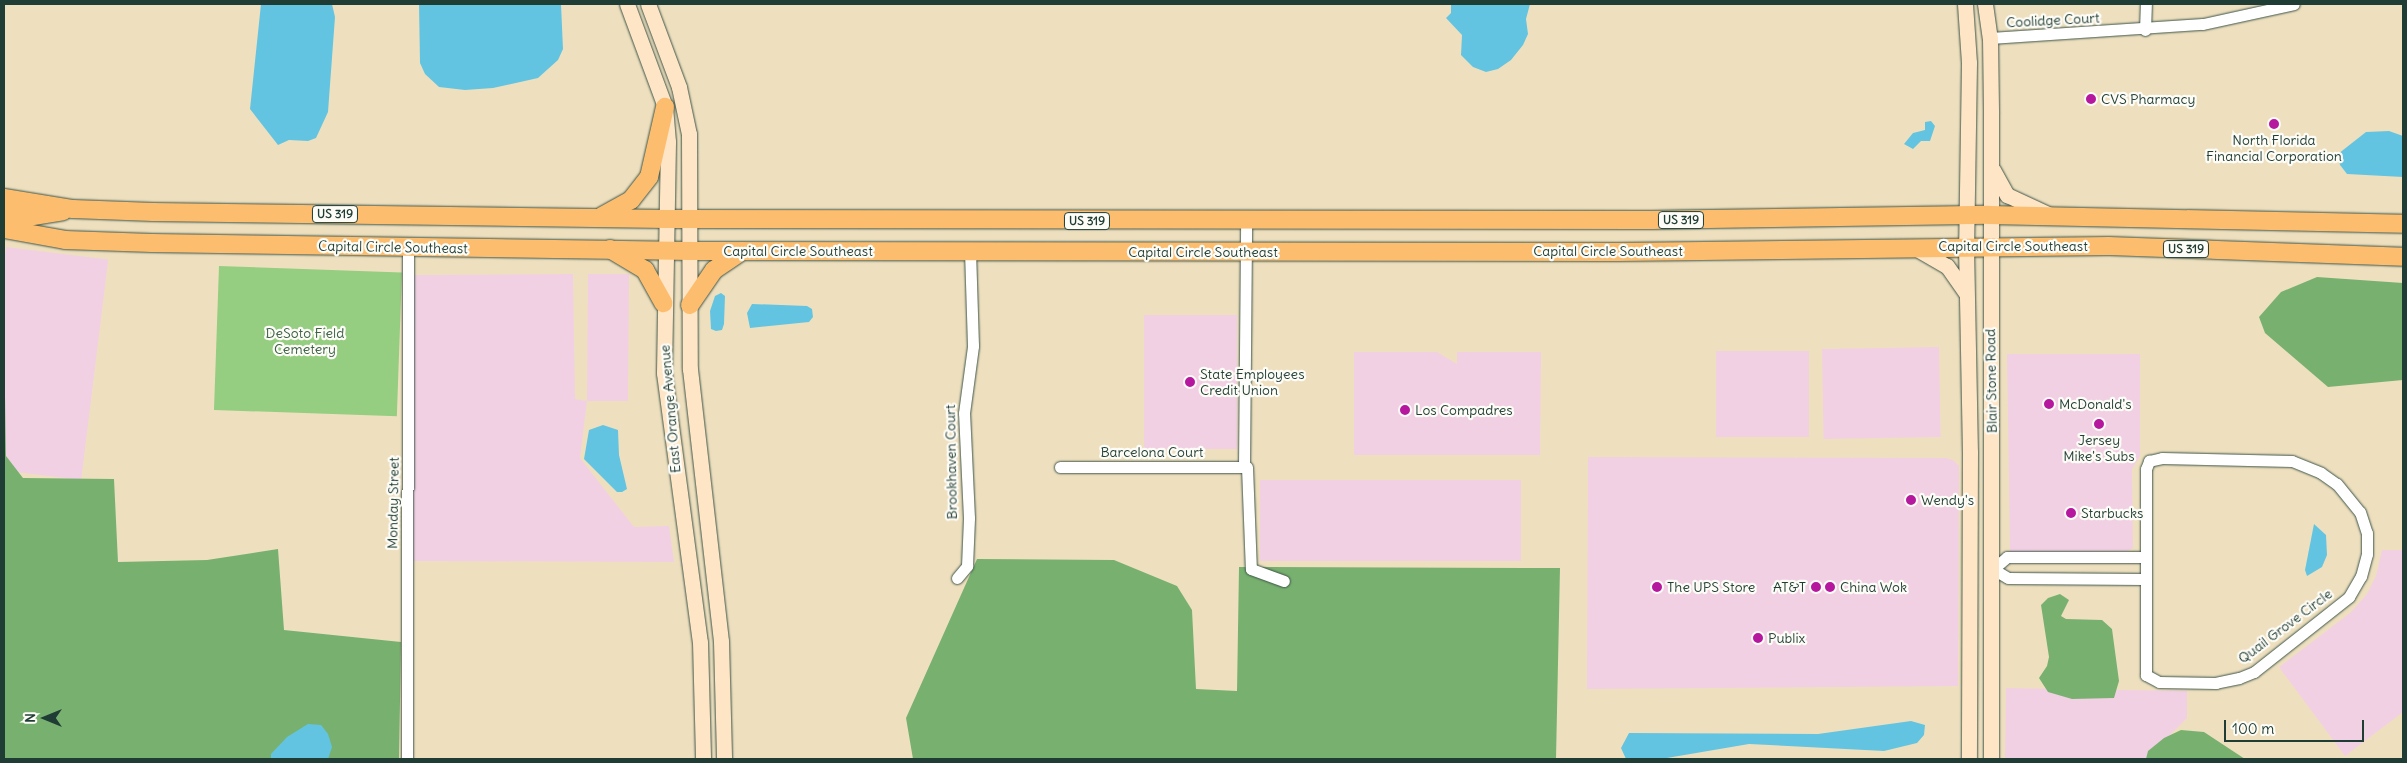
<!DOCTYPE html>
<style>
body{margin:0}
#map{position:relative;width:2407px;height:763px;overflow:hidden;background:#eee0bf;font-family:Delius,sans-serif}
div>[style]{position:absolute}
[style*='--x']{left:calc(var(--x)*1px);top:calc(var(--y)*1px);width:calc(var(--w)*1px);rotate:calc(var(--a)*1deg)}
.built>*{inset:0;background:#f1d0e3;transform-origin:0 0}
.green>*{inset:0;background:#95ce81;transform-origin:0 0}
.forest>*{inset:0;background:#78b16f}
.water>*{inset:0;background:#63c4e1}
.roads{filter:drop-shadow(0 0 1px #3e5549) drop-shadow(0 0 1px #3e5549)}
.street>*{height:11px;margin:-5.5px;padding:0 5.5px;transform-origin:5.5px;border-radius:5.5px;background:#fff}
.secondary>*{height:15px;margin:-7.5px;padding:0 7.5px;transform-origin:7.5px;border-radius:7.5px;background:#fee5c5}
.primary>*{height:18px;margin:-9px;padding:0 9px;transform-origin:9px;border-radius:9px;background:#fcbd6f}
.dots>*{width:14px;height:14px;translate:-50% -50%;box-sizing:border-box;border:2px solid #fdfcf7;border-radius:50%}
span{translate:-50% -50%;white-space:nowrap;text-align:center;line-height:1.15;-webkit-text-stroke:4.5px #fdfcf7;paint-order:stroke}
.shield-label span{padding:1px 4px;background:#fdfcf7;border:1px solid;border-radius:4px;-webkit-text-stroke-width:0}
.shield-label{font-size:12px;color:#1f3d34;font-weight:700}
.street-label{font-size:14px;color:#1f3d34}
.poi-label{font-size:14px;color:#1f3d34}
.left{translate:0 -50%;text-align:left}
.right{translate:-100% -50%;text-align:right}
.park-label{font-size:14px;color:#3c6147}
.frame{position:absolute;inset:0;border:5px solid #1f3d34;pointer-events:none}
.north{position:absolute;left:20px;top:693px;width:50px;height:50px;-webkit-text-stroke:4px #fdfcf7;paint-order:stroke;rotate:270deg;font-size:14px;font-weight:700;line-height:20px;text-align:center;color:#1f3d34}
.north::after{content:'';display:block;margin:auto;width:18px;height:22px;background:#1f3d34;clip-path:polygon(50% 0,100% 100%,50% 72%,0 100%)}
.scale{position:absolute;left:2224px;top:720px;width:140px;height:22px;box-sizing:border-box;border:2px solid #1f3d34;border-top:0;padding-left:6px;font-size:15px;line-height:18px;white-space:nowrap;color:#1f3d34;-webkit-text-stroke:4px #fdfcf7;paint-order:stroke}
</style>
<div id="map">
<div class="built">
<div style="left:6px;top:247px;width:103px;height:222px;rotate:7deg"></div>
<div style="clip-path:polygon(573px 274px,575px 399px,587px 401px,588px 274px,629px 274px,628px 401px,587px 401px,580px 458px,634px 527px,669px 526px,674px 562px,411px 561px,414px 275px)"></div>
<div style="left:1144px;top:315px;width:93px;height:134px"></div>
<div style="left:1939px;top:347px;width:90px;height:117px;rotate:89deg"></div>
<div style="left:1716px;top:351px;width:93px;height:86px"></div>
<div style="clip-path:polygon(1354px 352px,1437px 352px,1457px 364px,1457px 352px,1541px 352px,1540px 455px,1354px 455px)"></div>
<div style="clip-path:polygon(2007px 354px,2140px 354px,2140px 456px,2132px 469px,2133px 548px,2127px 551px,2010px 552px)"></div>
<div style="clip-path:polygon(1588px 457px,1946px 458px,1953px 460px,1959px 466px,1958px 686px,1587px 689px)"></div>
<div style="left:1260px;top:480px;width:261px;height:81px"></div>
<div style="clip-path:polygon(2382px 550px,2403px 550px,2403px 712px,2345px 756px,2279px 667px,2350px 613px,2367px 594px,2376px 576px)"></div>
<div style="clip-path:polygon(2006px 688px,2187px 691px,2187px 718px,2146px 759px,2005px 759px)"></div>
</div>
<div class="green">
<div style="left:219px;top:266px;width:183px;height:144px;rotate:2deg"></div>
</div>
<div class="forest">
<div style="clip-path:polygon(2317px 277px,2403px 283px,2403px 380px,2328px 387px,2265px 333px,2259px 317px,2281px 292px)"></div>
<div style="clip-path:polygon(4px 335px,6px 456px,23px 478px,114px 479px,118px 562px,207px 560px,278px 549px,284px 630px,401px 642px,399px 759px,4px 759px)"></div>
<div style="clip-path:polygon(977px 559px,1114px 560px,1177px 586px,1192px 610px,1196px 689px,1237px 691px,1239px 567px,1560px 568px,1556px 759px,913px 759px,906px 718px)"></div>
<div style="clip-path:polygon(2060px 594px,2069px 600px,2061px 616px,2066px 619px,2102px 620px,2112px 629px,2119px 681px,2114px 698px,2072px 699px,2048px 692px,2039px 678px,2047px 666px,2049px 657px,2041px 605px,2048px 598px)"></div>
<div style="clip-path:polygon(2181px 730px,2204px 732px,2245px 759px,2146px 759px,2148px 751px,2164px 738px)"></div>
</div>
<div class="water">
<div style="clip-path:polygon(261px 4px,332px 4px,335px 17px,328px 112px,316px 138px,308px 141px,289px 140px,278px 145px,250px 109px)"></div>
<div style="clip-path:polygon(419px 4px,561px 4px,563px 49px,558px 60px,538px 78px,493px 88px,465px 90px,439px 87px,425px 74px,420px 63px)"></div>
<div style="clip-path:polygon(1451px 4px,1530px 4px,1526px 19px,1528px 34px,1523px 45px,1511px 60px,1498px 69px,1486px 72px,1473px 67px,1461px 55px,1462px 35px,1446px 18px,1451px 13px)"></div>
<div style="clip-path:polygon(1931px 121px,1935px 126px,1930px 141px,1921px 141px,1913px 149px,1904px 144px,1913px 133px,1925px 130px,1925px 122px)"></div>
<div style="clip-path:polygon(2389px 131px,2403px 136px,2403px 177px,2347px 174px,2340px 165px,2338px 154px,2366px 132px)"></div>
<div style="clip-path:polygon(721px 293px,725px 296px,724px 324px,722px 330px,716px 331px,711px 329px,710px 311px,715px 296px)"></div>
<div style="clip-path:polygon(752px 304px,807px 306px,812px 309px,813px 317px,809px 322px,750px 328px,747px 313px)"></div>
<div style="clip-path:polygon(603px 425px,618px 430px,619px 455px,627px 489px,622px 492px,617px 492px,584px 459px,589px 430px)"></div>
<div style="clip-path:polygon(2314px 524px,2326px 535px,2327px 555px,2322px 567px,2307px 576px,2305px 570px)"></div>
<div style="clip-path:polygon(1911px 721px,1925px 725px,1924px 735px,1917px 743px,1884px 751px,1749px 744px,1661px 759px,1626px 759px,1621px 748px,1629px 733px,1818px 734px)"></div>
<div style="clip-path:polygon(308px 724px,321px 725px,328px 734px,332px 747px,328px 759px,271px 759px,271px 754px,287px 737px)"></div>
</div>
<div class="roads">
<div class="street">
<div style="--x:2145;--y:30;--w:26;--a:-88"></div>
<div style="--x:1990;--y:38;--w:213;--a:-3.8"></div>
<div style="--x:2203;--y:24;--w:93;--a:-12.4"></div>
<div style="--x:2162;--y:458;--w:130;--a:1.3"></div>
<div style="--x:2292;--y:461;--w:31;--a:22"></div>
<div style="--x:2321;--y:473;--w:19;--a:35"></div>
<div style="--x:2337;--y:484;--w:36;--a:51"></div>
<div style="--x:2360;--y:512;--w:22;--a:72"></div>
<div style="--x:2367;--y:533;--w:21;--a:90"></div>
<div style="--x:2367;--y:554;--w:23;--a:105"></div>
<div style="--x:2361;--y:576;--w:24;--a:120"></div>
<div style="--x:2349;--y:597;--w:121;--a:141.7"></div>
<div style="--x:2254;--y:672;--w:16;--a:158"></div>
<div style="--x:2239;--y:678;--w:24;--a:168"></div>
<div style="--x:2216;--y:683;--w:57;--a:-179"></div>
<div style="--x:2159;--y:682;--w:15;--a:-152"></div>
<div style="--x:2146;--y:675;--w:206;--a:-90"></div>
<div style="--x:2146;--y:469;--w:9;--a:-69"></div>
<div style="--x:2149;--y:461;--w:13;--a:-13"></div>
<div style="--x:1060;--y:467;--w:184;--a:0"></div>
<div style="--x:1244;--y:467;--w:246;--a:-89.5"></div>
<div style="--x:1247;--y:467;--w:102;--a:87.8"></div>
<div style="--x:1251;--y:569;--w:35;--a:20"></div>
<div style="--x:2144;--y:557;--w:137;--a:180"></div>
<div style="--x:2007;--y:557;--w:18;--a:139"></div>
<div style="--x:1993;--y:569;--w:17;--a:31"></div>
<div style="--x:2008;--y:578;--w:136;--a:0.4"></div>
<div style="--x:957;--y:578;--w:16;--a:-50"></div>
<div style="--x:967;--y:566;--w:48;--a:-87.6"></div>
<div style="--x:969;--y:518;--w:105;--a:-92.7"></div>
<div style="--x:964;--y:413;--w:68;--a:-82.3"></div>
<div style="--x:973;--y:346;--w:94;--a:-91.8"></div>
<div style="--x:407;--y:759;--w:512;--a:-89.89"></div>
</div>
<div class="secondary">
<div style="--x:627;--y:4;--w:110;--a:69.7"></div>
<div style="--x:665;--y:107;--w:35;--a:85"></div>
<div style="--x:668;--y:142;--w:231;--a:91"></div>
<div style="--x:664;--y:373;--w:271;--a:82.4"></div>
<div style="--x:700;--y:642;--w:117;--a:88.5"></div>
<div style="--x:648;--y:4;--w:89;--a:69.5"></div>
<div style="--x:679;--y:87;--w:48;--a:78"></div>
<div style="--x:689;--y:134;--w:235;--a:89.8"></div>
<div style="--x:690;--y:369;--w:274;--a:83.5"></div>
<div style="--x:721;--y:641;--w:118;--a:88.5"></div>
<div style="--x:1965;--y:4;--w:59;--a:86.1"></div>
<div style="--x:1969;--y:63;--w:183;--a:90.9"></div>
<div style="--x:1966;--y:246;--w:206;--a:88.9"></div>
<div style="--x:1970;--y:452;--w:307;--a:90.2"></div>
<div style="--x:1985;--y:4;--w:34;--a:82"></div>
<div style="--x:1990;--y:38;--w:76;--a:89.2"></div>
<div style="--x:1991;--y:114;--w:645;--a:90"></div>
<div style="--x:1993;--y:170;--w:29;--a:61"></div>
<div style="--x:2007;--y:195;--w:47;--a:24.9"></div>
<div style="--x:1917;--y:249;--w:34;--a:30"></div>
<div style="--x:1947;--y:266;--w:32;--a:55"></div>
</div>
<div class="primary">
<div style="--x:4;--y:198;--w:70;--a:9.1"></div>
<div style="--x:73;--y:209;--w:80;--a:2.1"></div>
<div style="--x:153;--y:212;--w:513;--a:0.78"></div>
<div style="--x:666;--y:219;--w:986;--a:0.06"></div>
<div style="--x:1652;--y:220;--w:337;--a:-0.9"></div>
<div style="--x:1989;--y:215;--w:414;--a:1.2"></div>
<div style="--x:4;--y:213;--w:23;--a:10"></div>
<div style="--x:27;--y:217;--w:36;--a:-9"></div>
<div style="--x:602;--y:216;--w:33;--a:-29"></div>
<div style="--x:631;--y:200;--w:29;--a:-52"></div>
<div style="--x:649;--y:177;--w:72;--a:-77.1"></div>
<div style="--x:4;--y:229;--w:62;--a:10.2"></div>
<div style="--x:65;--y:240;--w:87;--a:2"></div>
<div style="--x:152;--y:243;--w:539;--a:0.85"></div>
<div style="--x:691;--y:251;--w:927;--a:0.06"></div>
<div style="--x:1618;--y:252;--w:491;--a:-0.7"></div>
<div style="--x:2109;--y:246;--w:294;--a:2.1"></div>
<div style="--x:610;--y:249;--w:41;--a:31"></div>
<div style="--x:645;--y:270;--w:38;--a:61"></div>
<div style="--x:690;--y:305;--w:42;--a:-55.6"></div>
<div style="--x:714;--y:270;--w:34;--a:-34"></div>
</div>
</div>
<div class="dots">
<div style="left:2091px;top:99px;background:#b5179e"></div>
<div style="left:2274px;top:124px;background:#b5179e"></div>
<div style="left:1190px;top:382px;background:#b5179e"></div>
<div style="left:2049px;top:404px;background:#b5179e"></div>
<div style="left:1405px;top:410px;background:#b5179e"></div>
<div style="left:2099px;top:424px;background:#b5179e"></div>
<div style="left:1911px;top:500px;background:#b5179e"></div>
<div style="left:2071px;top:513px;background:#b5179e"></div>
<div style="left:1657px;top:587px;background:#b5179e"></div>
<div style="left:1816px;top:587px;background:#b5179e"></div>
<div style="left:1830px;top:587px;background:#b5179e"></div>
<div style="left:1758px;top:638px;background:#b5179e"></div>
</div>
<div class="shield-label">
<span style="left:335px;top:214px">US 319</span>
<span style="left:1681px;top:220px">US 319</span>
<span style="left:1087px;top:221px">US 319</span>
<span style="left:2186px;top:249px">US 319</span>
</div>
<div class="street-label">
<span style="left:2053px;top:20px;rotate:-3deg">Coolidge Court</span>
<span style="left:2013px;top:246px">Capital Circle Southeast</span>
<span style="left:393px;top:247px;rotate:1deg">Capital Circle Southeast</span>
<span style="left:798px;top:251px">Capital Circle Southeast</span>
<span style="left:1608px;top:251px">Capital Circle Southeast</span>
<span style="left:1203px;top:252px">Capital Circle Southeast</span>
<span style="left:1991px;top:381px;rotate:-91deg">Blair Stone Road</span>
<span style="left:670px;top:409px;rotate:-95deg">East Orange Avenue</span>
<span style="left:1152px;top:452px">Barcelona Court</span>
<span style="left:951px;top:462px;rotate:-91deg">Brookhaven Court</span>
<span style="left:393px;top:503px;rotate:-89deg">Monday Street</span>
<span style="left:2285px;top:626px;rotate:-37deg">Quail Grove Circle</span>
</div>
<div class="poi-label">
<span class="left" style="left:2101px;top:99px">CVS Pharmacy</span>
<span style="left:2274px;top:148px">North Florida<br>Financial Corporation</span>
<span class="left" style="left:1200px;top:382px">State Employees<br>Credit Union</span>
<span class="left" style="left:2059px;top:404px">McDonald's</span>
<span class="left" style="left:1415px;top:410px">Los Compadres</span>
<span style="left:2099px;top:448px">Jersey<br>Mike's Subs</span>
<span class="left" style="left:1921px;top:500px">Wendy's</span>
<span class="left" style="left:2081px;top:513px">Starbucks</span>
<span class="left" style="left:1667px;top:587px">The UPS Store</span>
<span class="right" style="left:1806px;top:587px">AT&amp;T</span>
<span class="left" style="left:1840px;top:587px">China Wok</span>
<span class="left" style="left:1768px;top:638px">Publix</span>
</div>
<div class="park-label">
<span style="left:305px;top:341px">DeSoto Field<br>Cemetery</span>
</div>
<div class="frame"></div>
<div class="north">N</div>
<div class="scale">100 m</div>
</div>
